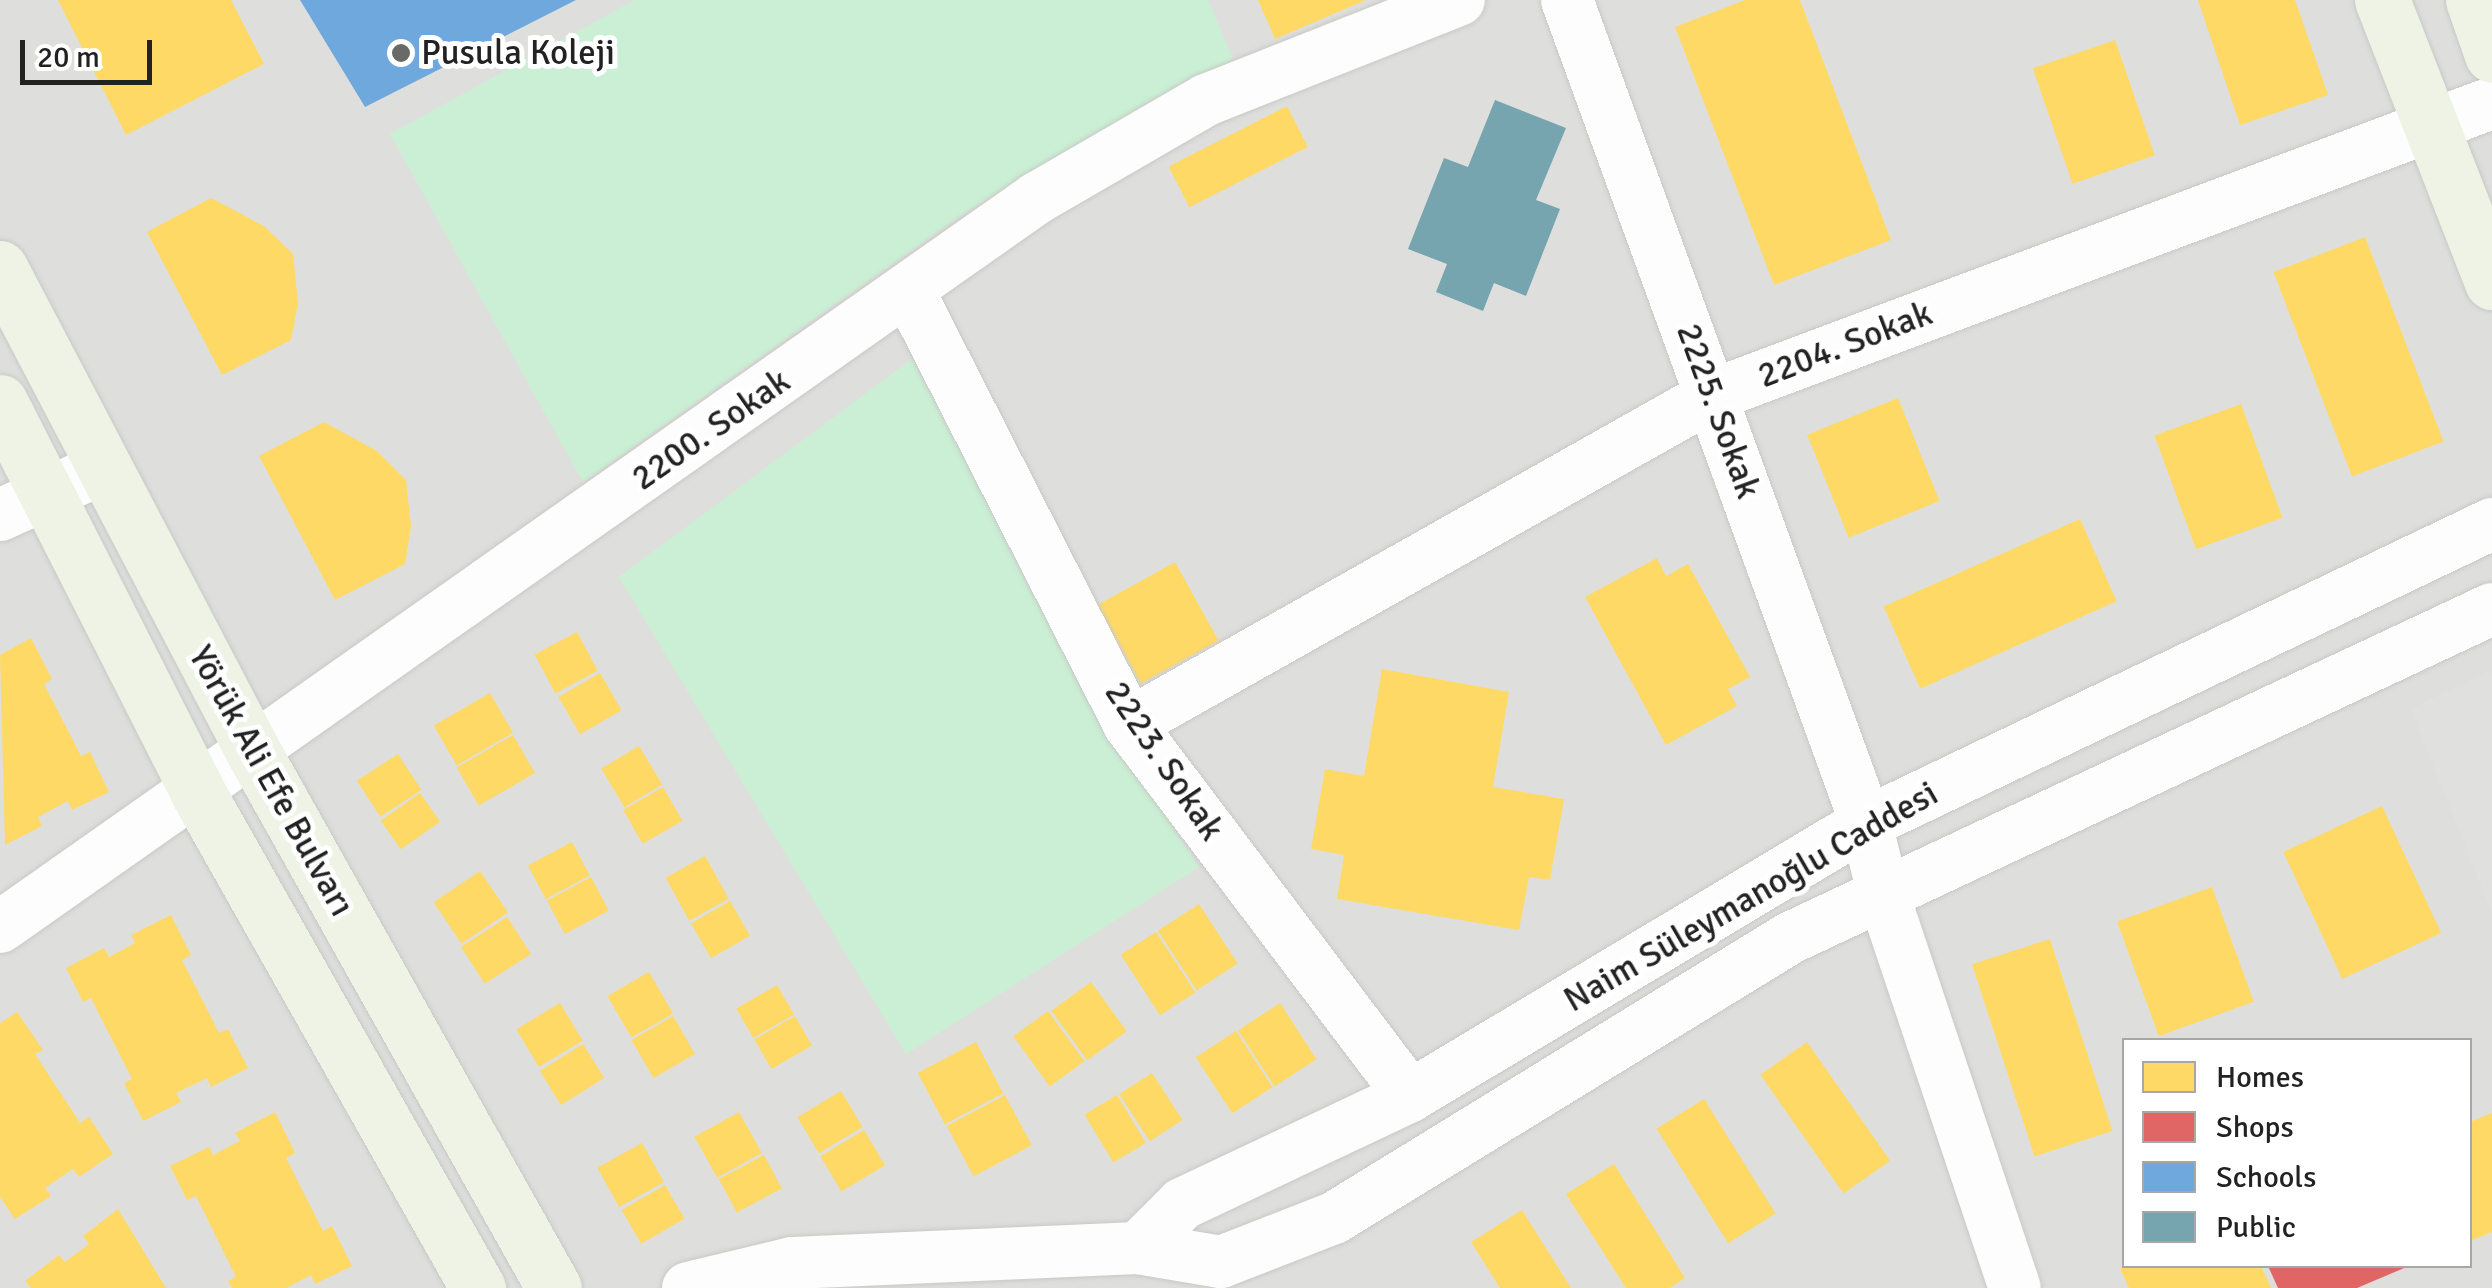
<!DOCTYPE html>
<meta charset="utf-8">
<style>
body{margin:0}
#map{position:relative;width:2492px;height:1288px;overflow:hidden;background:#eef0eb;font-family:Signika,sans-serif}
div>[style]{position:absolute}
[style*='--x']{left:calc(var(--x)*1px);top:calc(var(--y)*1px);width:calc(var(--w)*1px);rotate:calc(var(--a)*1deg)}
.residential>*{inset:0;background:#dedfdc}
.grass>*{inset:0;background:#caefd4}
.parking>*{inset:0;background:#e0e1de}
.homes>*{inset:0;background:#ffd966;transform-origin:0 0}
.shops>*{inset:0;background:#e06666}
.schools>*{inset:0;background:#6fa8dc}
.public>*{inset:0;background:#76a5af}
.roads{filter:drop-shadow(0 0 2px #c8c9c7) drop-shadow(0 0 2px #c8c9c7)}
.minor>*{height:52px;margin:-26px;padding:0 26px;transform-origin:26px;border-radius:26px;background:#fcfdfc}
.major>*{height:55px;margin:-27.5px;padding:0 27.5px;transform-origin:27.5px;border-radius:27.5px;background:#eef3e6}
.dots>*{width:28px;height:28px;translate:-50% -50%;box-sizing:border-box;border:5px solid #fff;border-radius:50%}
span{translate:-50% -50%;white-space:nowrap;text-align:center;line-height:1.15;-webkit-text-stroke:10px #fff;paint-order:stroke}
.poi-label{font-size:35px;color:#222}
.left{translate:0 -50%;text-align:left}
.street-label{font-size:35px;color:#222}
.legend{position:absolute;left:2122px;top:1038px;width:350px;height:230px;box-sizing:border-box;background:#fff;border:2px solid #a7a7a7;margin:0;padding:12px 18px;list-style:none;font-size:30px;color:#222}
.legend li{display:flex;align-items:center;gap:20px;height:50px}
.legend b{width:50px;border:2px solid #a7a7a7}
.scale{position:absolute;left:20px;top:40px;width:132px;height:45px;box-sizing:border-box;border:5px solid #222;border-top:0;padding-left:12px;font-size:30px;line-height:35px;white-space:nowrap;color:#222;-webkit-text-stroke:8px #fff;paint-order:stroke}
</style>
<div id="map">
<div class="residential">
<div style="clip-path:polygon(evenodd,0 0,2492px 0,2492px 1288px,0 1288px,0 0,2124px 1040px,2470px 1040px,2470px 1266px,2124px 1266px,2124px 1040px)"></div>
</div>
<div class="grass">
<div style="clip-path:polygon(635px 0,1208px 0,1233px 59px,970px 209px,583px 482px,390px 134px)"></div>
<div style="clip-path:polygon(912px 359px,1111px 731px,1199px 867px,906px 1054px,619px 577px)"></div>
</div>
<div class="parking">
<div style="clip-path:polygon(2490px 671px,2492px 675px,2492px 913px,2411px 709px)"></div>
</div>
<div class="homes">
<div style="clip-path:polygon(58px 0,231px 0,264px 64px,126px 135px)"></div>
<div style="clip-path:polygon(1258px 0,1366px 0,1275px 39px)"></div>
<div style="clip-path:polygon(1745px 0,1800px 0,1891px 240px,1774px 285px,1675px 27px)"></div>
<div style="clip-path:polygon(2198px 0,2295px 0,2328px 95px,2240px 125px)"></div>
<div style="left:2115px;top:40px;width:122px;height:87px;rotate:71deg"></div>
<div style="left:1287px;top:106px;width:46px;height:133px;rotate:63deg"></div>
<div style="clip-path:polygon(211px 198px,264px 226px,293px 254px,298px 303px,291px 340px,222px 375px,147px 232px)"></div>
<div style="left:2365px;top:237px;width:219px;height:98px;rotate:69deg"></div>
<div style="left:1898px;top:398px;width:111px;height:98px;rotate:68deg"></div>
<div style="left:2241px;top:404px;width:121px;height:92px;rotate:70deg"></div>
<div style="clip-path:polygon(324px 422px,377px 451px,406px 480px,411px 526px,405px 564px,335px 600px,259px 456px)"></div>
<div style="left:2080px;top:519px;width:90px;height:215px;rotate:66deg"></div>
<div style="clip-path:polygon(1657px 558px,1666px 576px,1688px 564px,1750px 677px,1728px 689px,1737px 706px,1666px 745px,1585px 597px)"></div>
<div style="left:1175px;top:562px;width:90px;height:89px;rotate:61deg"></div>
<div style="left:577px;top:632px;width:44px;height:48px;rotate:62deg"></div>
<div style="clip-path:polygon(31px 638px,52px 679px,44px 684px,81px 756px,90px 752px,109px 792px,72px 810px,68px 801px,38px 817px,42px 826px,5px 845px,0 655px)"></div>
<div style="clip-path:polygon(1382px 669px,1509px 692px,1493px 787px,1564px 799px,1550px 880px,1529px 877px,1519px 930px,1337px 899px,1344px 855px,1311px 849px,1325px 769px,1364px 776px)"></div>
<div style="left:600px;top:673px;width:43px;height:48px;rotate:60deg"></div>
<div style="left:490px;top:693px;width:46px;height:65px;rotate:60deg"></div>
<div style="left:513px;top:735px;width:44px;height:65px;rotate:60deg"></div>
<div style="left:639px;top:746px;width:45px;height:44px;rotate:59deg"></div>
<div style="left:398px;top:754px;width:43px;height:49px;rotate:57deg"></div>
<div style="left:663px;top:787px;width:39px;height:46px;rotate:60deg"></div>
<div style="left:420px;top:793px;width:35px;height:48px;rotate:55deg"></div>
<div style="left:2382px;top:806px;width:140px;height:109px;rotate:65deg"></div>
<div style="left:572px;top:842px;width:38px;height:50px;rotate:62deg"></div>
<div style="left:705px;top:856px;width:49px;height:45px;rotate:61deg"></div>
<div style="left:480px;top:871px;width:50px;height:56px;rotate:56deg"></div>
<div style="left:591px;top:877px;width:38px;height:50px;rotate:62deg"></div>
<div style="left:2212px;top:887px;width:122px;height:101px;rotate:70deg"></div>
<div style="left:730px;top:901px;width:40px;height:45px;rotate:60deg"></div>
<div style="left:1199px;top:904px;width:71px;height:49px;rotate:57deg"></div>
<div style="clip-path:polygon(171px 915px,191px 955px,182px 960px,219px 1033px,228px 1029px,248px 1068px,211px 1087px,207px 1078px,176px 1093px,181px 1102px,143px 1121px,124px 1083px,132px 1079px,91px 998px,83px 1002px,66px 968px,104px 948px,109px 957px,135px 943px,131px 935px)"></div>
<div style="left:507px;top:917px;width:44px;height:55px;rotate:57deg"></div>
<div style="left:1156px;top:932px;width:72px;height:42px;rotate:57deg"></div>
<div style="left:2050px;top:939px;width:202px;height:82px;rotate:72deg"></div>
<div style="left:649px;top:972px;width:48px;height:48px;rotate:60deg"></div>
<div style="left:1091px;top:982px;width:61px;height:49px;rotate:54deg"></div>
<div style="left:777px;top:985px;width:34px;height:47px;rotate:60deg"></div>
<div style="left:560px;top:1003px;width:44px;height:51px;rotate:59deg"></div>
<div style="left:1280px;top:1003px;width:67px;height:50px;rotate:57deg"></div>
<div style="left:1048px;top:1011px;width:62px;height:43px;rotate:54deg"></div>
<div style="clip-path:polygon(17px 1012px,43px 1050px,35px 1054px,80px 1123px,89px 1117px,113px 1154px,79px 1177px,73px 1169px,45px 1188px,51px 1196px,15px 1219px,0 1197px,0 1023px)"></div>
<div style="left:673px;top:1016px;width:44px;height:48px;rotate:60deg"></div>
<div style="left:795px;top:1016px;width:34px;height:47px;rotate:60deg"></div>
<div style="left:1236px;top:1031px;width:67px;height:48px;rotate:57deg"></div>
<div style="left:976px;top:1042px;width:58px;height:66px;rotate:62deg"></div>
<div style="left:1807px;top:1042px;width:145px;height:57px;rotate:55deg"></div>
<div style="left:583px;top:1044px;width:40px;height:51px;rotate:58deg"></div>
<div style="left:1152px;top:1073px;width:56px;height:39px;rotate:57deg"></div>
<div style="left:841px;top:1091px;width:42px;height:51px;rotate:59deg"></div>
<div style="left:1005px;top:1095px;width:57px;height:66px;rotate:62deg"></div>
<div style="left:1117px;top:1095px;width:56px;height:38px;rotate:59deg"></div>
<div style="left:1704px;top:1099px;width:135px;height:56px;rotate:58deg"></div>
<div style="clip-path:polygon(275px 1112px,295px 1153px,286px 1158px,323px 1231px,332px 1226px,352px 1266px,315px 1284px,311px 1275px,286px 1288px,232px 1288px,228px 1281px,236px 1277px,196px 1196px,187px 1200px,170px 1166px,209px 1147px,213px 1155px,240px 1141px,235px 1133px)"></div>
<div style="left:739px;top:1112px;width:47px;height:51px;rotate:61deg"></div>
<div style="clip-path:polygon(2492px 1113px,2492px 1232px,2470px 1241px,2470px 1122px)"></div>
<div style="left:864px;top:1130px;width:41px;height:51px;rotate:59deg"></div>
<div style="left:642px;top:1143px;width:45px;height:51px;rotate:61deg"></div>
<div style="left:764px;top:1155px;width:38px;height:51px;rotate:62deg"></div>
<div style="clip-path:polygon(1614px 1164px,1685px 1278px,1670px 1288px,1626px 1288px,1566px 1194px)"></div>
<div style="left:665px;top:1185px;width:39px;height:50px;rotate:60deg"></div>
<div style="clip-path:polygon(118px 1209px,166px 1288px,31px 1288px,25px 1281px,59px 1255px,65px 1262px,89px 1244px,83px 1236px)"></div>
<div style="clip-path:polygon(1522px 1210px,1571px 1288px,1500px 1288px,1471px 1242px)"></div>
<div style="clip-path:polygon(2261px 1266px,2271px 1288px,2129px 1288px,2120px 1268px)"></div>
</div>
<div class="shops">
<div style="clip-path:polygon(2268px 1266px,2409px 1266px,2357px 1288px,2278px 1288px)"></div>
</div>
<div class="schools">
<div style="clip-path:polygon(300px 0,576px 0,365px 107px)"></div>
</div>
<div class="public">
<div style="clip-path:polygon(1495px 100px,1566px 128px,1536px 200px,1560px 209px,1526px 296px,1494px 283px,1483px 311px,1436px 292px,1447px 264px,1408px 249px,1444px 158px,1468px 167px)"></div>
</div>
<div class="roads">
<div class="minor">
<div style="--x:1567;--y:0;--w:876;--a:70.03"></div>
<div style="--x:1866;--y:823;--w:76;--a:76.3"></div>
<div style="--x:1884;--y:897;--w:412;--a:71.5"></div>
<div style="--x:908;--y:290;--w:487;--a:63"></div>
<div style="--x:1129;--y:724;--w:466;--a:52.9"></div>
<div style="--x:0;--y:515;--w:111;--a:-24.5"></div>
<div style="--x:1129;--y:724;--w:670;--a:-29.4"></div>
<div style="--x:1713;--y:395;--w:832;--a:-20.55"></div>
<div style="--x:0;--y:927;--w:1268;--a:-35.11"></div>
<div style="--x:1037;--y:198;--w:195;--a:-30.1"></div>
<div style="--x:1206;--y:100;--w:272;--a:-21.6"></div>
<div style="--x:1138;--y:1248;--w:84;--a:9.6"></div>
<div style="--x:1221;--y:1262;--w:121;--a:-21.3"></div>
<div style="--x:1334;--y:1218;--w:535;--a:-31.55"></div>
<div style="--x:1790;--y:938;--w:775;--a:-25.11"></div>
<div style="--x:688;--y:1288;--w:107;--a:-13.5"></div>
<div style="--x:792;--y:1263;--w:346;--a:-2.5"></div>
<div style="--x:1138;--y:1248;--w:62;--a:-45"></div>
<div style="--x:1182;--y:1204;--w:252;--a:-25.3"></div>
<div style="--x:1410;--y:1096;--w:531;--a:-30.91"></div>
<div style="--x:1866;--y:823;--w:694;--a:-25.53"></div>
</div>
<div class="major">
<div style="--x:2382;--y:0;--w:303;--a:68.7"></div>
<div style="--x:2473;--y:0;--w:58;--a:70.9"></div>
<div style="--x:0;--y:268;--w:547;--a:62.36"></div>
<div style="--x:254;--y:753;--w:613;--a:60.72"></div>
<div style="--x:0;--y:402;--w:438;--a:63.1"></div>
<div style="--x:198;--y:793;--w:569;--a:60.51"></div>
</div>
</div>
<div class="dots">
<div style="left:401px;top:53px;background:#696a68"></div>
</div>
<div class="poi-label">
<span class="left" style="left:421px;top:53px">Pusula Koleji</span>
</div>
<div class="street-label">
<span style="left:1845px;top:345px;rotate:-21deg">2204. Sokak</span>
<span style="left:1718px;top:411px;rotate:70deg">2225. Sokak</span>
<span style="left:711px;top:430px;rotate:-35deg">2200. Sokak</span>
<span style="left:1164px;top:761px;rotate:56deg">2223. Sokak</span>
<span style="left:271px;top:781px;rotate:61deg">Yörük Ali Efe Bulvarı</span>
<span style="left:1751px;top:897px;rotate:-30deg">Naim Süleymanoğlu Caddesi</span>
</div>
<ul class="legend">
<li><b style="height:28px;background:#ffd966"></b>Homes</li>
<li><b style="height:28px;background:#e06666"></b>Shops</li>
<li><b style="height:28px;background:#6fa8dc"></b>Schools</li>
<li><b style="height:28px;background:#76a5af"></b>Public</li>
</ul>
<div class="scale">20 m</div>
</div>
